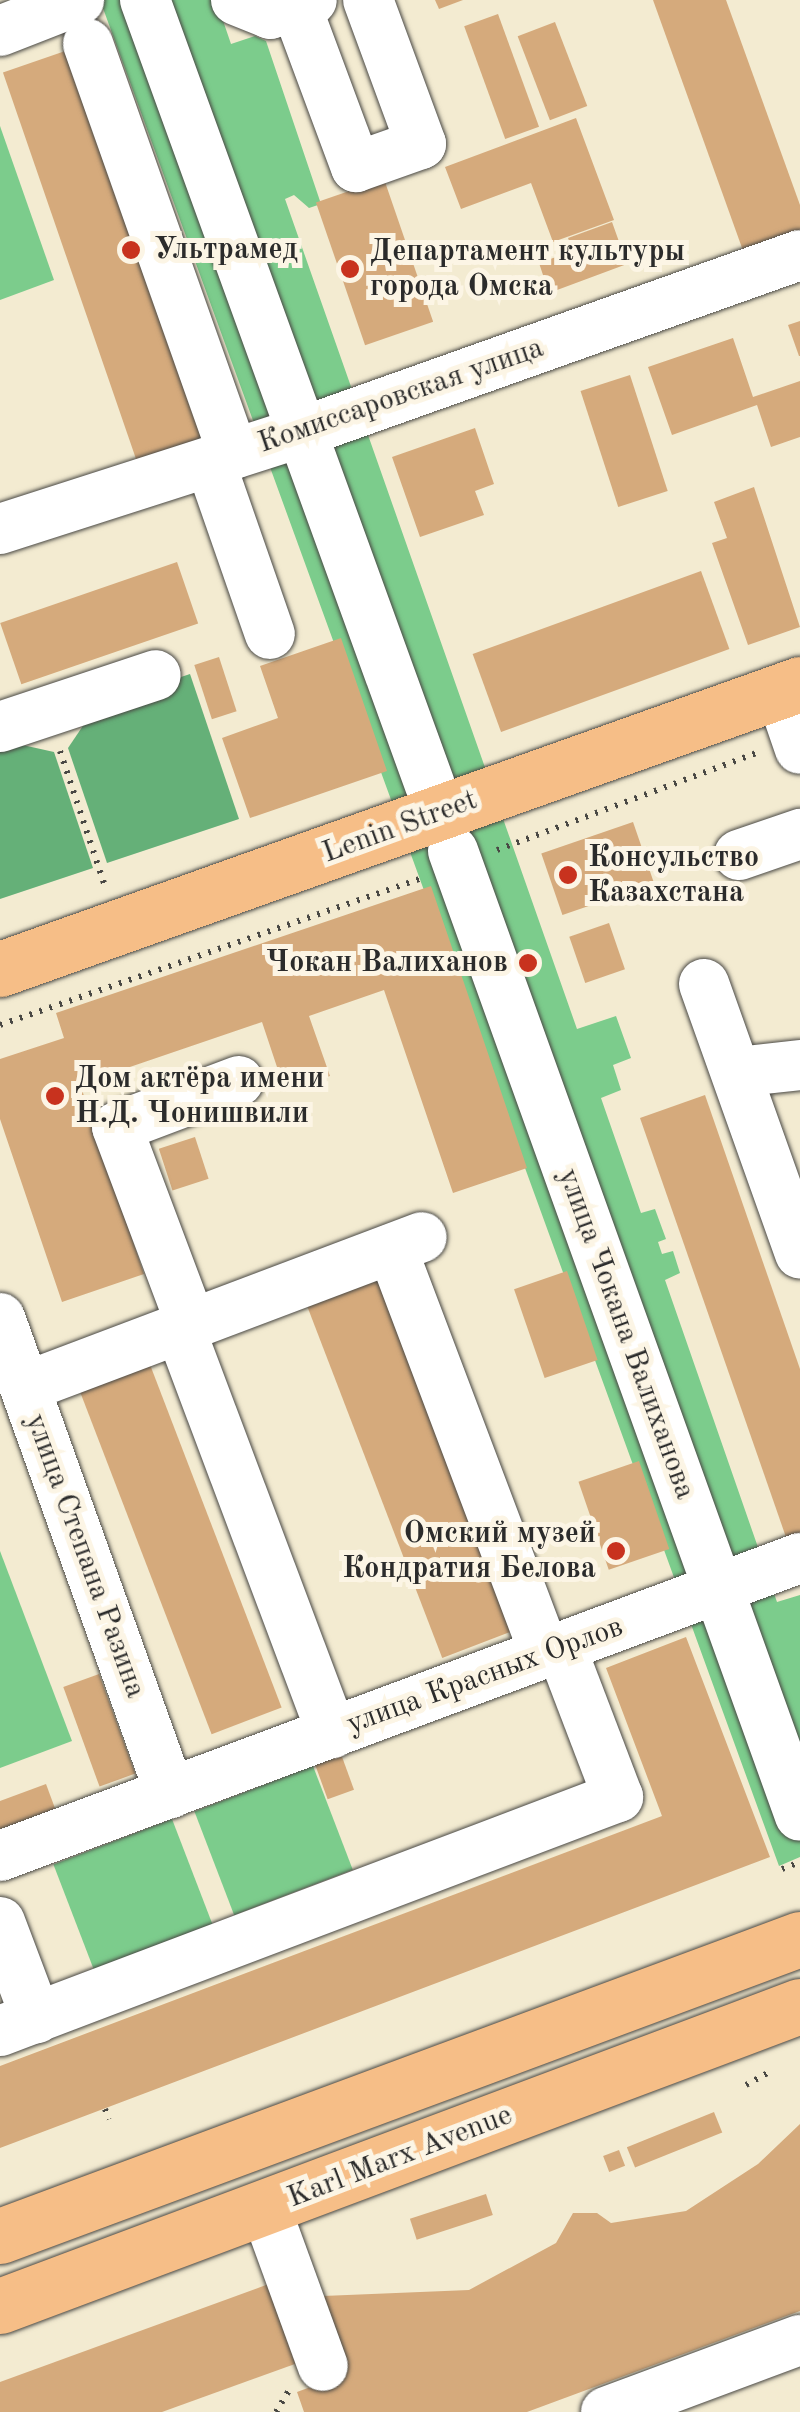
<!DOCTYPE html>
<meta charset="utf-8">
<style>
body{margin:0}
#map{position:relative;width:800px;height:2412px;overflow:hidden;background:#f3ebd1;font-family:"Old Standard TT",serif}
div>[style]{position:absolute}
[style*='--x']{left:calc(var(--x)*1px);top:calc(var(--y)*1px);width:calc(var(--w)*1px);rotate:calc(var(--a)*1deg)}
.green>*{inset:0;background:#7ccc8c;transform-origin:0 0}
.forest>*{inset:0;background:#65b078}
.building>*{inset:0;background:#d5aa7c;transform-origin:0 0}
.path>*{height:6px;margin-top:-3px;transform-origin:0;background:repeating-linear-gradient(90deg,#494844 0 2.5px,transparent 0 10.5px)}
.roads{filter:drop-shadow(0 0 2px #494844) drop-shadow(0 0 2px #494844)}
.minor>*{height:50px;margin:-25px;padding:0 25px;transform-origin:25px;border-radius:25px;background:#fff}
.major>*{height:55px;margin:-27.5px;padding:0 27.5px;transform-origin:27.5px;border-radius:27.5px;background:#f6be87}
.dots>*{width:28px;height:28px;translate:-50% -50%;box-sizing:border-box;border:5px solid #fcf5e5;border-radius:50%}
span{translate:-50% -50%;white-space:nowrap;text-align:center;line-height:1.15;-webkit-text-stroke:10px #fcf5e5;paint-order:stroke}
.poi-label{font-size:30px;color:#2b2b2b;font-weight:700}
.left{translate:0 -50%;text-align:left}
.right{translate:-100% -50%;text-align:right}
.street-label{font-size:30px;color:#2b2b2b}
</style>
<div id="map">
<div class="green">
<div style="clip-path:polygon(100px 0,216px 0,231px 44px,255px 36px,266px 41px,321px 204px,309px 208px,294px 195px,285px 199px,577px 1029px,616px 1016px,631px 1058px,613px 1065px,621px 1090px,601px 1098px,641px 1213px,655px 1209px,666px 1239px,658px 1242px,662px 1254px,673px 1251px,680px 1273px,665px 1280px,777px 1602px,800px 1595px,800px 1857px,779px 1866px)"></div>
<div style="clip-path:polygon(0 126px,54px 280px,0 300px)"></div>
<div style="clip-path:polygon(0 1551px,72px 1741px,0 1768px)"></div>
<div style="left:313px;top:1766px;width:111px;height:127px;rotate:69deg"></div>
<div style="left:172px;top:1819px;width:119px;height:127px;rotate:69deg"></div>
</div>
<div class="forest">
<div style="clip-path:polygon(190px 674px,239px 819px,107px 863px,68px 748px,97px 705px)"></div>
<div style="clip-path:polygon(0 740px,54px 752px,93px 868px,0 899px)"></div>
</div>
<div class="building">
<div style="clip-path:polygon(435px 0,463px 0,439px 9px)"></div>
<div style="clip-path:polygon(653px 0,726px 0,800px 205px,800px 240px,746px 259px)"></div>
<div style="left:498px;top:14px;width:120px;height:36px;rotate:70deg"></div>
<div style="left:555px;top:22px;width:90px;height:40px;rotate:69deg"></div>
<div style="left:71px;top:49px;width:412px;height:72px;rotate:71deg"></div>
<div style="clip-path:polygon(576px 118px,614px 220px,553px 242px,531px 183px,461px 209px,445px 167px)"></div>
<div style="left:384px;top:179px;width:151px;height:72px;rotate:71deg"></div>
<div style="clip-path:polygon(612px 222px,627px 264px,549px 293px,539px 263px,573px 251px,568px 238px)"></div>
<div style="clip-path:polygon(800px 321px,800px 356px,799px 356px,788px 325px)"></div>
<div style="clip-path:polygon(733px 338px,753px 397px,800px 381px,800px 437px,771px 447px,757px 405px,672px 435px,648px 367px)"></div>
<div style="left:630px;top:375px;width:122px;height:52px;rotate:72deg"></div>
<div style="clip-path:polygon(475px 428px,494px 484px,475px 491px,484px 515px,420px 537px,392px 457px)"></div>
<div style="clip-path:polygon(754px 487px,800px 627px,748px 645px,712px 543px,727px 538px,714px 502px)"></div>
<div style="left:177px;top:562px;width:65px;height:187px;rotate:71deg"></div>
<div style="left:701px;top:571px;width:83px;height:243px;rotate:70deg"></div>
<div style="clip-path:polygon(341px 638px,387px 771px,250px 818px,222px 738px,278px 718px,260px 666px)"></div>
<div style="left:219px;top:657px;width:57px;height:26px;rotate:72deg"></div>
<div style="left:633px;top:822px;width:65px;height:97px;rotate:71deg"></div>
<div style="clip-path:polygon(431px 886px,527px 1168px,453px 1193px,384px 990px,309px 1016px,330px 1076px,285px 1091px,262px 1022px,80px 1084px,144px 1274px,62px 1302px,0 1119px,0 1059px,64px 1038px,56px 1013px)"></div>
<div style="left:609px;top:923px;width:49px;height:42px;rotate:71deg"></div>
<div style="clip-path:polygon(705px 1095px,800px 1369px,800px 1539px,788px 1543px,640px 1118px)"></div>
<div style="left:195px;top:1137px;width:44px;height:38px;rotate:72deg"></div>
<div style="left:567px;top:1271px;width:94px;height:56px;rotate:71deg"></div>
<div style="left:377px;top:1276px;width:380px;height:76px;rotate:69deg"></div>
<div style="left:144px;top:1349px;width:384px;height:75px;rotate:69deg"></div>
<div style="left:639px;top:1461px;width:93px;height:64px;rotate:71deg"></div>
<div style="clip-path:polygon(686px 1637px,770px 1857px,0 2148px,0 2066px,662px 1816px,606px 1668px)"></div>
<div style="left:99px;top:1674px;width:106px;height:38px;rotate:70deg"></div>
<div style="left:341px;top:1754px;width:38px;height:28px;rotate:70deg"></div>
<div style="clip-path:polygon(46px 1784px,56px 1811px,0 1832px,0 1801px)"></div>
<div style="left:714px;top:2112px;width:22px;height:94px;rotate:68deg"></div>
<div style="clip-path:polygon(800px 2124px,800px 2311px,527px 2412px,304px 2412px,297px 2392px,343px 2375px,323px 2296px,469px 2290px,556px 2243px,573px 2213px,597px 2213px,611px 2223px,686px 2211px,758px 2164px)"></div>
<div style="left:619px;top:2150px;width:17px;height:17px;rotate:69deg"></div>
<div style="left:486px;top:2194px;width:22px;height:80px;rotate:72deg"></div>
<div style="clip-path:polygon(277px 2281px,306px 2360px,162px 2412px,0 2412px,0 2382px)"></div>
</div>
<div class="path">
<div style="--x:60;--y:751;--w:142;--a:71.6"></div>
<div style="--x:497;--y:850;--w:278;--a:-20.5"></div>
<div style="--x:0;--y:1025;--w:444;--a:-19.2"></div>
<div style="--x:782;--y:1869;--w:19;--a:-21"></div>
<div style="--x:746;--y:2085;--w:29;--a:-29"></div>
<div style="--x:105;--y:2109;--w:11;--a:68"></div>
<div style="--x:276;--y:2412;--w:29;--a:-59"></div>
</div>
<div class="roads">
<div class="minor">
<div style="--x:145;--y:0;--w:835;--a:70.05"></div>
<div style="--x:236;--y:0;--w:37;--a:22"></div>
<div style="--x:270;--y:14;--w:44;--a:-18.4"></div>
<div style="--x:296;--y:6;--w:172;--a:69.6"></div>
<div style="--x:356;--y:167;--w:69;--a:-19.5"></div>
<div style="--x:421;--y:144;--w:153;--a:-110.2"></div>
<div style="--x:0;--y:31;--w:85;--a:-21.4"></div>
<div style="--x:88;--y:44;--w:435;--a:70.5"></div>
<div style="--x:210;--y:462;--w:182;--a:70.8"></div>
<div style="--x:0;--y:529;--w:320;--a:-17.8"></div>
<div style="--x:305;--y:431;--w:525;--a:-19.57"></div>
<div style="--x:780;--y:691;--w:61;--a:71"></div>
<div style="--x:0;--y:727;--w:164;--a:-18.4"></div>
<div style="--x:453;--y:851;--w:1025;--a:70.22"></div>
<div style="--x:739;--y:855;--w:65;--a:-19"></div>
<div style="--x:704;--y:984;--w:286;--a:70.4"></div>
<div style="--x:737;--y:1072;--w:63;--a:-6.3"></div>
<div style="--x:392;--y:1249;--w:433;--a:69.3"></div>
<div style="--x:0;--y:1318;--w:505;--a:70.31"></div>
<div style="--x:191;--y:1324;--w:210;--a:-110.6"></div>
<div style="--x:117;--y:1127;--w:130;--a:-20.7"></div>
<div style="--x:180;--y:1329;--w:432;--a:69.4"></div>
<div style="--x:25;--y:1387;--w:424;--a:-20.7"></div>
<div style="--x:0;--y:1856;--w:854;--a:-20.43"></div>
<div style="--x:0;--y:1922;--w:103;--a:69.4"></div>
<div style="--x:0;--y:2031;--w:661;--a:-20.74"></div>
<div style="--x:618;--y:1797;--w:160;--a:-110.9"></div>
<div style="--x:265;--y:2207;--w:169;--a:70"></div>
<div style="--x:606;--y:2412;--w:207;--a:-20.4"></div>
</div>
<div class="major">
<div style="--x:0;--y:969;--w:849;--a:-19.61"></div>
<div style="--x:0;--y:2236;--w:853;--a:-20.37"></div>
<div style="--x:0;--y:2306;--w:854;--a:-20.56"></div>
</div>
</div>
<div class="dots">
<div style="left:131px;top:250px;background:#c8321e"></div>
<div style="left:350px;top:269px;background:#c8321e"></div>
<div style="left:568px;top:875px;background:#c8321e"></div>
<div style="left:528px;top:963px;background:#c8321e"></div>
<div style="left:55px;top:1096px;background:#c8321e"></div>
<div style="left:616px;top:1551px;background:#c8321e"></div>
</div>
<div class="poi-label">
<span class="left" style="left:154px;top:250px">Ультрамед</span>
<span class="left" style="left:370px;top:269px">Департамент культуры<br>города Омска</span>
<span class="left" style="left:588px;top:875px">Консульство<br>Казахстана</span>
<span class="right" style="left:508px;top:963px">Чокан Валиханов</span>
<span class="left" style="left:75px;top:1096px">Дом актёра имени<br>Н.Д. Чонишвили</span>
<span class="right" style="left:596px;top:1551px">Омский музей<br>Кондратия Белова</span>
</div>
<div class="street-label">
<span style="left:401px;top:396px;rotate:-19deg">Комиссаровская улица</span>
<span style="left:400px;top:827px;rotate:-20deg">Lenin Street</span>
<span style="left:626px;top:1334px;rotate:70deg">улица Чокана Валиханова</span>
<span style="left:85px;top:1556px;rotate:70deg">улица Степана Разина</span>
<span style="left:485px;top:1676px;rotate:-20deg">улица Красных Орлов</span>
<span style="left:400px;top:2157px;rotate:-21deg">Karl Marx Avenue</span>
</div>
</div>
